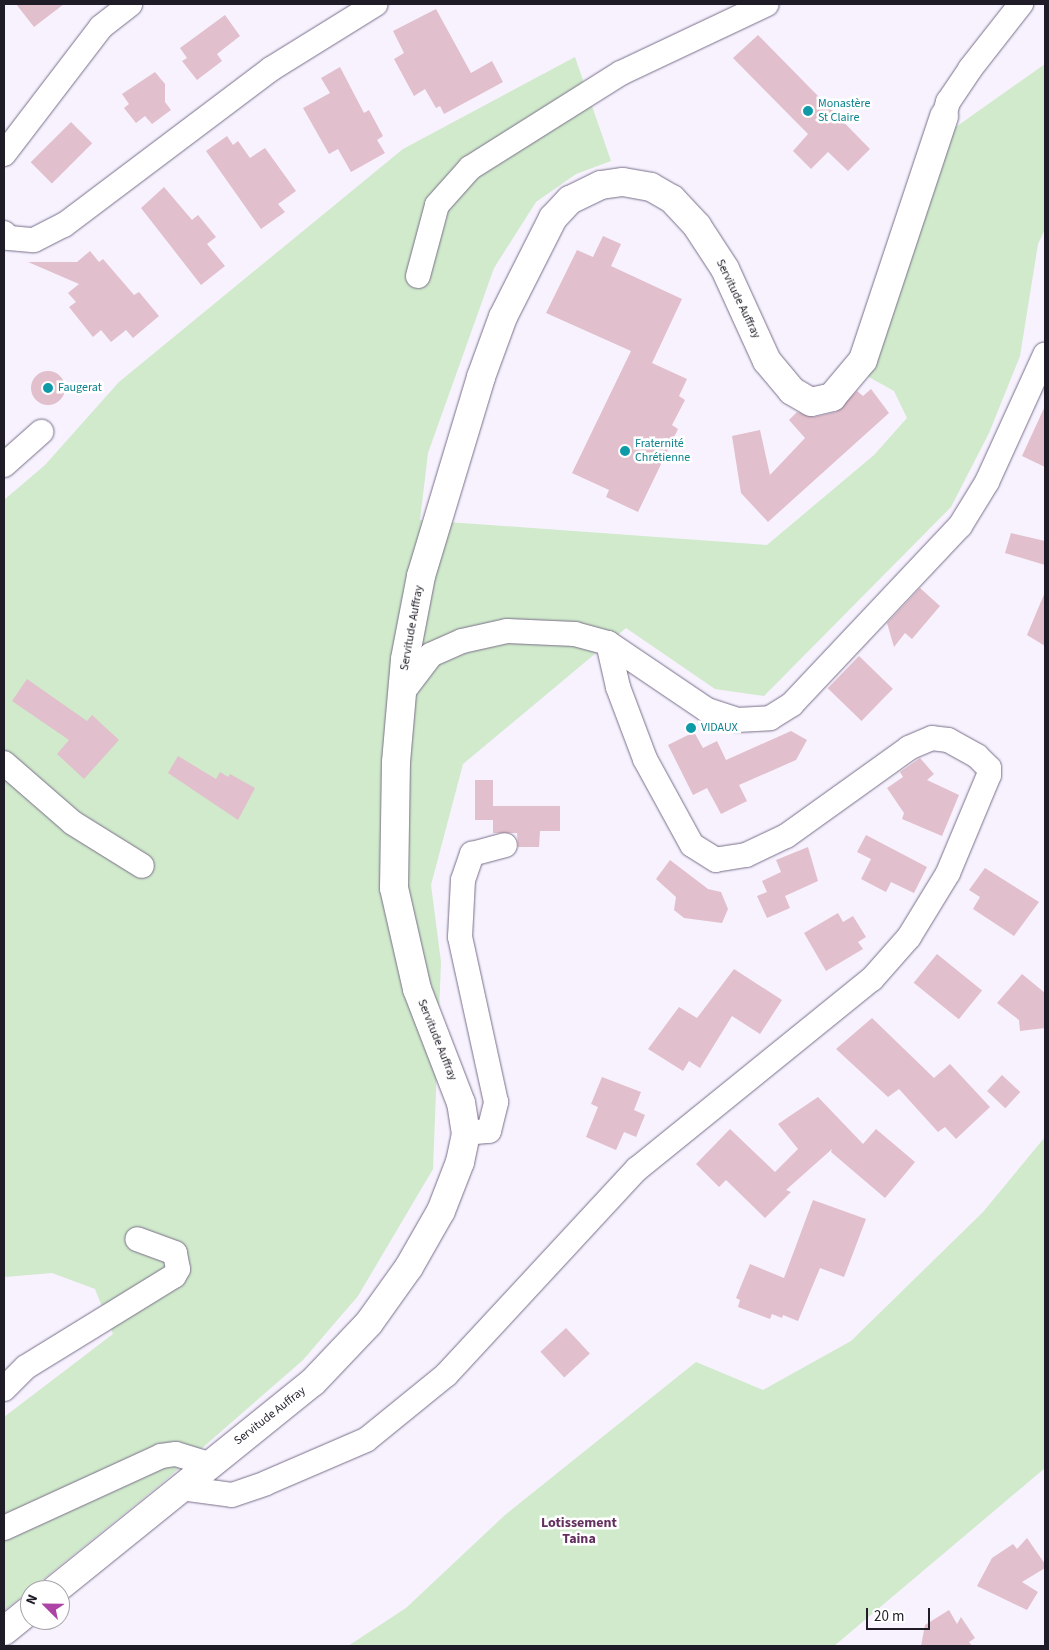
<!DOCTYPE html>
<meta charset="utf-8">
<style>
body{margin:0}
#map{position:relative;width:1049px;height:1650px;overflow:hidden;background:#f7f2fe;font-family:"Source Sans 3",sans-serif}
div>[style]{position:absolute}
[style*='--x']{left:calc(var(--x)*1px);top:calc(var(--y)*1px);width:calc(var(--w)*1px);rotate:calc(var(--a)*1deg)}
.green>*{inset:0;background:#d0eacb}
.building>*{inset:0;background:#e2bfcc;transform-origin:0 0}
.round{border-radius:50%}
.roads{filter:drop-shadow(0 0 1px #796e89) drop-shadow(0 0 1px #796e89)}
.street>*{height:24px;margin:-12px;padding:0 12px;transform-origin:12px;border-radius:12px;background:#fff}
.secondary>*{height:28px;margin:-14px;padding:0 14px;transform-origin:14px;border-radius:14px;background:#fff}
.dots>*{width:14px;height:14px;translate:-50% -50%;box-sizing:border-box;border:2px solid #fff;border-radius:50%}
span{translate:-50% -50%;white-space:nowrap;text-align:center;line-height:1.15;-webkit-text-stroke:5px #fff;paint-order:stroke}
.culture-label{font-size:12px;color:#0d838f}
.left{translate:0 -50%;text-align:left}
.street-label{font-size:12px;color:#201c27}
.neighbourhood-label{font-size:14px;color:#632f5e;font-weight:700}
.frame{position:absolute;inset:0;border:5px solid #201c27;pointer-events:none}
.north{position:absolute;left:20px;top:1580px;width:50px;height:50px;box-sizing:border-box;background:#fff;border:1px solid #a6a4a9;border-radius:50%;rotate:293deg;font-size:14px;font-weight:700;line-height:20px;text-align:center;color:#201c27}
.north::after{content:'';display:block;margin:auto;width:18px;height:22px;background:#ad43a5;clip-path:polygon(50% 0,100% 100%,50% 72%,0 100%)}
.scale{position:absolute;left:866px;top:1608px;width:64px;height:22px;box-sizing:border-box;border:2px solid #201c27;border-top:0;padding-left:6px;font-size:15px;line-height:18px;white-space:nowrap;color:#201c27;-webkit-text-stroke:4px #fff;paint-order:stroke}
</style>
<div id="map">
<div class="green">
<div style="clip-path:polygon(575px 57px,611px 161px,576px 174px,536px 202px,494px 268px,428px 453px,420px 520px,767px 545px,874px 455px,907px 418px,894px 391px,867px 376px,953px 129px,1045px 64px,1045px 229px,1038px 244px,1020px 356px,989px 433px,951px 507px,764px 696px,715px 689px,626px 628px,463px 764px,431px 885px,441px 962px,433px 1169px,358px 1296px,303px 1360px,161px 1484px,4px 1611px,4px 1417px,113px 1334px,95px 1289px,52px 1273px,4px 1277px,4px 500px,45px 465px,119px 382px,403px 149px)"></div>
<div style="clip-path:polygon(1045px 1137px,1045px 1468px,834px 1646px,348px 1646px,406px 1608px,505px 1515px,696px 1362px,763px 1390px,851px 1341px,983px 1212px)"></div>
</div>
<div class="building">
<div style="clip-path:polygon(16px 4px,64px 4px,34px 27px)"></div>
<div style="clip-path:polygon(436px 9px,471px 73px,492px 61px,503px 82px,444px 114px,440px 106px,436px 108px,425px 89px,414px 96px,394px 59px,404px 53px,393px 31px)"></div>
<div style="clip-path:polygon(225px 15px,240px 36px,217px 54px,222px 61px,197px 80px,182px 61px,187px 58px,180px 48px)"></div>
<div style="clip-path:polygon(758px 35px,870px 149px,848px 171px,828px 152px,811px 169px,793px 151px,808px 134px,733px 58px)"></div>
<div style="clip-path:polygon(340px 67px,364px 113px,369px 110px,383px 136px,377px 140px,385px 153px,351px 172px,338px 149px,329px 154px,303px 108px,330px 93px,321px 78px)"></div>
<div style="clip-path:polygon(155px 72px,165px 84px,165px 102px,171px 110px,152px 124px,145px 116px,136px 123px,124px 108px,129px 104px,122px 94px)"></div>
<div style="left:71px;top:122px;width:30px;height:57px;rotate:45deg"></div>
<div style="clip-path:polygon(227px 136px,233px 145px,238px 141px,250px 158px,265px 148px,296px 191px,278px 204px,285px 212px,261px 229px,206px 151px)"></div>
<div style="clip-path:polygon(164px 187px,192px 220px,198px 215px,216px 237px,207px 244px,225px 266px,201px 285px,141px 208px)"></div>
<div style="clip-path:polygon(603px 236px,621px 244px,611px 266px,682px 299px,652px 363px,687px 379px,679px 396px,685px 400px,672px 425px,678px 429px,638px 512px,606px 497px,609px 490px,572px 473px,631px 351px,546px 313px,577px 250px,593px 257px)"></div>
<div style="clip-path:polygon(90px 251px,99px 262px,103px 259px,134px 295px,139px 292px,159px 316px,133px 338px,126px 330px,111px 342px,101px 330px,93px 337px,69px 307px,76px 302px,68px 293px,79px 284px,28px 262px,77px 262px)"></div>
<div class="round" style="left:31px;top:371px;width:34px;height:34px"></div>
<div style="clip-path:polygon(871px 389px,889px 413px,768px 522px,741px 493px,732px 436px,760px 430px,770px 475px,805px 438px,789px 420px,797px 412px,814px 417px,836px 412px,857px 391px,863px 396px)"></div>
<div style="clip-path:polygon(1045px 406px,1045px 467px,1022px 456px)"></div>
<div style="clip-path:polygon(1011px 533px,1045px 541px,1045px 565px,1005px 553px)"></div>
<div style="clip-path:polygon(920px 588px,940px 606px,912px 639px,905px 633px,894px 647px,887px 623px)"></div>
<div style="clip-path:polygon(1045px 592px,1045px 646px,1027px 635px)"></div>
<div style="left:859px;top:656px;width:47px;height:45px;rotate:44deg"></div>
<div style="clip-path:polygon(27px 679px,87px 721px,92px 715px,119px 740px,84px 779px,57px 754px,69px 740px,12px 701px)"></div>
<div style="clip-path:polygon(791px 731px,807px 740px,796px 760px,739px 785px,747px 801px,721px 814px,707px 788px,693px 795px,668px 745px,694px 732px,703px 748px,717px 741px,726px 760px)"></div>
<div style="clip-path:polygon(178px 756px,216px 779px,220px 772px,228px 777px,230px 774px,255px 788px,238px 820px,168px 773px)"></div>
<div style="clip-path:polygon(920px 758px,934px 774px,927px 780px,959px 795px,942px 836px,902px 819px,904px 813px,887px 788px,903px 777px,900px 772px)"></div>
<div style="left:475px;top:780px;width:18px;height:40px"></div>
<div style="clip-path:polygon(493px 806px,560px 806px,560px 831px,540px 831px,539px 847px,518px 847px,517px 833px,493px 833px)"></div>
<div style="clip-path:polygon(866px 835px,927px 867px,914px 893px,891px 882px,886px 892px,861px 879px,871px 859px,857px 852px)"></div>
<div style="clip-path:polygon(808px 847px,818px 881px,785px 896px,790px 908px,767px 918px,757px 896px,767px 892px,762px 881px,781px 872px,776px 860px)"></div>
<div style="clip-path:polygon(670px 860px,708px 889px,721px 892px,728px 909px,722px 923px,684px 918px,674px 910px,676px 897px,656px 879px)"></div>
<div style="clip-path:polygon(985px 868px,1039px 902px,1014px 936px,973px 909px,980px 897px,969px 890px)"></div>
<div style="clip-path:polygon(838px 913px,843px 922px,853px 916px,866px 937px,858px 942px,863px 949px,826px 971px,804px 933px)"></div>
<div style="left:937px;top:954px;width:58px;height:37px;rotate:39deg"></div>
<div style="clip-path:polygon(734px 969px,782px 1000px,760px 1034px,732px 1016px,700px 1068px,689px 1061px,683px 1071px,648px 1049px,679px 1007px,697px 1018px)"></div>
<div style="clip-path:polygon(1022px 974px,1045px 993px,1045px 1028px,1020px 1031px,1019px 1020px,997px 1003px)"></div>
<div style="clip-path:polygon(872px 1018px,934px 1078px,950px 1064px,990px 1107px,956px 1139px,945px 1127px,938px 1132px,899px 1089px,888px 1097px,836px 1049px)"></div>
<div style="left:1002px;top:1075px;width:25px;height:22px;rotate:43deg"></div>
<div style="clip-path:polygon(602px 1077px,641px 1092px,634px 1110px,645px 1115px,636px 1137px,624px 1132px,616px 1150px,586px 1137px,598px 1107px,591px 1104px)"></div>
<div style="clip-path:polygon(818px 1097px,863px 1144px,876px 1129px,915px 1162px,885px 1198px,831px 1152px,832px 1149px,786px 1190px,791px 1192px,765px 1218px,726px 1180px,719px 1187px,696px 1164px,730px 1129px,775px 1172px,798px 1149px,778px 1124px)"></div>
<div style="clip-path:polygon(813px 1200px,866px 1219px,844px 1277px,820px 1268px,798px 1321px,783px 1315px,782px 1318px,772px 1314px,770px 1319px,738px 1307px,740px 1300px,736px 1298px,750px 1264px,784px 1278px)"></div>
<div style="left:566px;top:1328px;width:35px;height:35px;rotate:47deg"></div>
<div style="clip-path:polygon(1027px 1538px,1045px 1564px,1045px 1568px,1022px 1582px,1038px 1592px,1027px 1610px,977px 1586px,992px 1558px,1013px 1544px,1017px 1549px)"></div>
<div style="clip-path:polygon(949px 1610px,957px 1624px,961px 1617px,975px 1638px,969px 1642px,972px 1646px,921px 1646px,925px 1625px)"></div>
</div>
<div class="roads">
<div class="street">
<div style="--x:944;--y:116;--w:15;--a:-74"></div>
<div style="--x:948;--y:102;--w:40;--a:-56"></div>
<div style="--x:970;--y:69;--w:83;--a:-51.9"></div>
<div style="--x:4;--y:154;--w:160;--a:-52.6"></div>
<div style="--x:101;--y:27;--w:37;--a:-38"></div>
<div style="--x:4;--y:233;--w:7;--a:45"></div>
<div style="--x:9;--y:238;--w:25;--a:5"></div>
<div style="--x:34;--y:240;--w:34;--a:-27"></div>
<div style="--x:64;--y:225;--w:259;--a:-37"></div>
<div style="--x:271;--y:69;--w:123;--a:-31.8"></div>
<div style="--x:418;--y:276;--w:73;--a:-75"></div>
<div style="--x:437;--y:205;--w:50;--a:-48.3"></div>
<div style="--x:470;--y:168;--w:178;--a:-32.2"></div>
<div style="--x:621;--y:73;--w:161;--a:-25.3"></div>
<div style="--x:4;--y:465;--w:50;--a:-41.7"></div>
<div style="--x:608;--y:643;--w:120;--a:34.1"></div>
<div style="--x:707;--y:710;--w:32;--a:18"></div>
<div style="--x:737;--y:720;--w:33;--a:-3"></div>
<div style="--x:770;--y:718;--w:26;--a:-32"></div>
<div style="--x:792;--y:704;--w:245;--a:-46.7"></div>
<div style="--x:960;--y:526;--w:52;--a:-58.5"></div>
<div style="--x:987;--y:482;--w:140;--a:-65.5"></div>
<div style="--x:4;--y:763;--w:91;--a:41"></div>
<div style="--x:73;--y:823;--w:81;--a:31.9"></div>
<div style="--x:465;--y:1133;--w:24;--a:-5"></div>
<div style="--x:489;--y:1131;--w:30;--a:-76"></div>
<div style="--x:496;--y:1102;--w:169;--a:-102.3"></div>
<div style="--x:460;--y:937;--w:57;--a:-87"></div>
<div style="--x:463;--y:880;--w:28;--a:-71"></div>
<div style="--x:472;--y:854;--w:34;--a:-15"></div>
<div style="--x:4;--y:1389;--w:31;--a:-45"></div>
<div style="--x:26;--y:1367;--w:174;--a:-31.6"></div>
<div style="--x:174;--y:1276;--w:8;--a:-60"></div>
<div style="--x:178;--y:1269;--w:16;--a:-101"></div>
<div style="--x:175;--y:1253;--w:40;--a:-159.8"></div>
<div style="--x:181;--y:1488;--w:51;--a:7.8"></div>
<div style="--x:232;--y:1495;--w:36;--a:-19"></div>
<div style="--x:266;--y:1483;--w:109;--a:-23.3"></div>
<div style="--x:366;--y:1440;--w:103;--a:-39.1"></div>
<div style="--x:446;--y:1375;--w:281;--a:-47.2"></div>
<div style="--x:637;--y:1169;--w:302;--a:-39"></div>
<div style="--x:872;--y:979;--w:56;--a:-48.6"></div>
<div style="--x:909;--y:937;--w:75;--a:-58.6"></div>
<div style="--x:948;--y:873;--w:106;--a:-67.3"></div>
<div style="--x:989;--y:775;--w:7;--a:-90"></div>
<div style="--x:989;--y:768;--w:17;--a:-135"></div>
<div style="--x:977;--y:756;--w:33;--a:-151"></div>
<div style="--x:948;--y:740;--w:16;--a:-173"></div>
<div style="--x:932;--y:738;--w:25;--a:157"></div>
<div style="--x:909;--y:748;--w:151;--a:144.4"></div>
<div style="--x:786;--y:836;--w:44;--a:154.6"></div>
<div style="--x:746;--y:855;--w:30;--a:171"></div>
<div style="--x:716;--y:860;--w:28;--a:-148"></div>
<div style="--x:692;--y:845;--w:98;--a:-118.7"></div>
<div style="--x:645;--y:759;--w:77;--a:-110.6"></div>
<div style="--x:618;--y:687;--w:45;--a:-102.8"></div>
<div style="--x:608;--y:643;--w:34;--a:-165"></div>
<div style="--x:575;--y:634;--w:68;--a:-177.5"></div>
<div style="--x:507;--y:631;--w:46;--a:167.5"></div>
<div style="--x:462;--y:641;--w:34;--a:156"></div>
<div style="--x:431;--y:655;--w:48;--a:127.3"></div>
<div style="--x:4;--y:1528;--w:173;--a:-24.6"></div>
<div style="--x:161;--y:1456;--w:15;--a:-8"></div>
<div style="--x:176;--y:1454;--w:34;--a:17"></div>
</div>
<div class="secondary">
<div style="--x:55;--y:1590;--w:331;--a:-38.9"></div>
<div style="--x:313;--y:1382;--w:81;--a:-46.5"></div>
<div style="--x:369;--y:1323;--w:69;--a:-54.5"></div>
<div style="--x:409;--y:1267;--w:64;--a:-60.3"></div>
<div style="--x:441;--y:1211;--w:53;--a:-68.8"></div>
<div style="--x:460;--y:1162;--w:29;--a:-78"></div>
<div style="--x:466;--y:1134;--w:31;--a:-99"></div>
<div style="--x:461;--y:1103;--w:122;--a:-111.1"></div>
<div style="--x:417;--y:989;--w:104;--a:-102.8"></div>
<div style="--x:394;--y:888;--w:126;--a:-89.1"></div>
<div style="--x:396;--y:762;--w:103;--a:-85"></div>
<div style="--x:405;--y:659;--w:85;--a:-79.1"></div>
<div style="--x:421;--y:576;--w:208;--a:-73.2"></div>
<div style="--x:481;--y:377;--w:64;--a:-69.9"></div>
<div style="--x:503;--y:317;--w:111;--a:-63.2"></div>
<div style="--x:553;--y:218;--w:25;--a:-47"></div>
<div style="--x:570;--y:200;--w:34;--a:-26"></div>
<div style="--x:601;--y:185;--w:22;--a:-8"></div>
<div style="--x:623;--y:182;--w:28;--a:10"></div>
<div style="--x:651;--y:187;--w:24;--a:30"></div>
<div style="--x:672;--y:199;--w:37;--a:47"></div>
<div style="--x:697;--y:226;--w:51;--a:56.9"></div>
<div style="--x:725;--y:269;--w:101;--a:65.5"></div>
<div style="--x:767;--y:361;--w:39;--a:50"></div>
<div style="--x:792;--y:391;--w:22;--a:30"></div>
<div style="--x:811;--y:402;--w:22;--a:-13"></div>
<div style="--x:832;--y:397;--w:48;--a:-50"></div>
<div style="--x:863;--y:360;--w:257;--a:-71.6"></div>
<div style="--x:4;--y:1631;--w:33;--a:-39"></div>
</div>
</div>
<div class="dots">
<div style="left:808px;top:111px;background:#0f9aa8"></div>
<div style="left:48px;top:388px;background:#0f9aa8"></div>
<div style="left:625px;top:451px;background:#0f9aa8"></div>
<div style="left:691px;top:728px;background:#0f9aa8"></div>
</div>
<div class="culture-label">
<span class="left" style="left:818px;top:111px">Monastère<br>St Claire</span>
<span class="left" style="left:58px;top:388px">Faugerat</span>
<span class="left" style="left:635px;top:451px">Fraternité<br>Chrétienne</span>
<span class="left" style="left:701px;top:728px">VIDAUX</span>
</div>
<div class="street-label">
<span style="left:738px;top:299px;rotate:64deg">Servitude Auffray</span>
<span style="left:412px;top:628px;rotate:-80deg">Servitude Auffray</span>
<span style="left:437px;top:1040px;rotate:68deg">Servitude Auffray</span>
<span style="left:270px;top:1416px;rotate:-38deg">Servitude Auffray</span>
</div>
<div class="neighbourhood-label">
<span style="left:579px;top:1531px">Lotissement<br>Taina</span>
</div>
<div class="frame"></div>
<div class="north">N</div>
<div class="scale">20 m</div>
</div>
